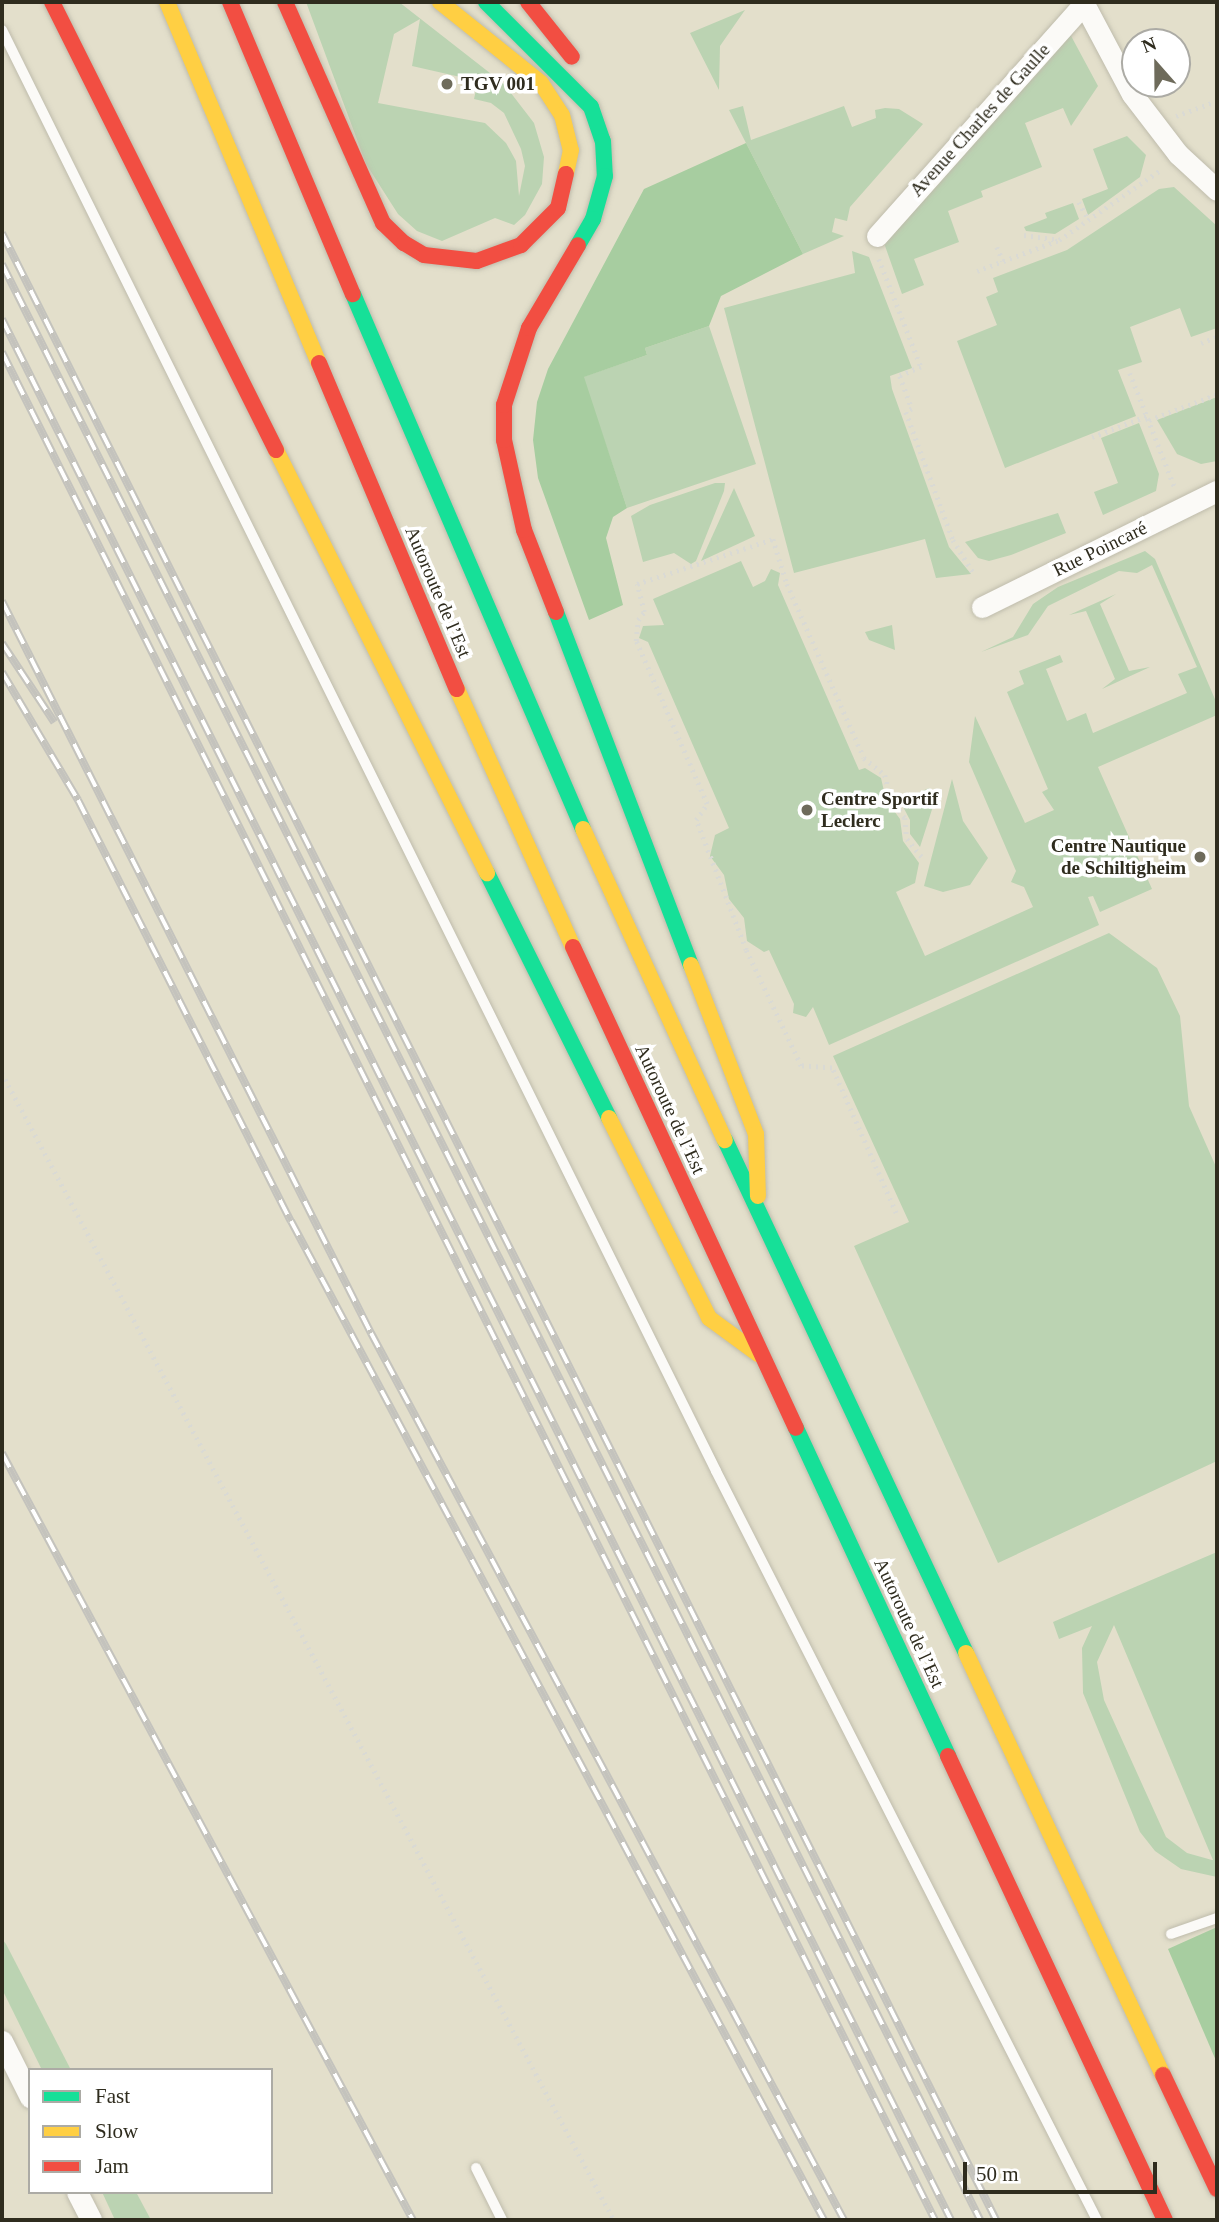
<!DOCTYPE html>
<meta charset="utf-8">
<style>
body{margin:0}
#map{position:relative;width:1219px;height:2222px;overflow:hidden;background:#e3dfcb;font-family:"Times New Roman",serif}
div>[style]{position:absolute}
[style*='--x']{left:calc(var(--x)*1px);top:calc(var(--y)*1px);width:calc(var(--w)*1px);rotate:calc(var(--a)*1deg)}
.green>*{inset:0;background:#bbd3b2}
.forest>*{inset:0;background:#a7cda0}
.path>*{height:4.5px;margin-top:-2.25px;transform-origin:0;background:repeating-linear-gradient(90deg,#dadad4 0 2px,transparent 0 7px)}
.roads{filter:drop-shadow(0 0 2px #bfbcac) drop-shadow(0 0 2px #bfbcac)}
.lane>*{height:10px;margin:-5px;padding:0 5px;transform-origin:5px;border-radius:5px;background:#fbfaf7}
.street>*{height:21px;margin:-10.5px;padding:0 10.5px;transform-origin:10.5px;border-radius:10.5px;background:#fbfaf7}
.fast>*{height:16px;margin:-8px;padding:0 8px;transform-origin:8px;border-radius:8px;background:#16e098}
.slow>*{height:16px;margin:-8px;padding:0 8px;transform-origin:8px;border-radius:8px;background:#ffcf43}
.jam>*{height:16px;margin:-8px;padding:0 8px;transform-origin:8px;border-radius:8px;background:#f24e42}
.rail>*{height:8px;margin-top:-4px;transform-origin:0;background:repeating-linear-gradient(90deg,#fff 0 16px,#c4c3bd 0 32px);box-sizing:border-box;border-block:2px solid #c4c3bd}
.dots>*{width:19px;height:19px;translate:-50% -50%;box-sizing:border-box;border:4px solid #fff;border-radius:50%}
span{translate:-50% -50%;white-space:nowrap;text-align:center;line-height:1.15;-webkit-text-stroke:7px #fff;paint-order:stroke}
.poi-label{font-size:19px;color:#2f2c1e;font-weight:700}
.left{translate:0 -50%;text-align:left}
.right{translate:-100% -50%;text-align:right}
.street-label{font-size:19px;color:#2f2c1e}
.frame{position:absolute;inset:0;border:4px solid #2f2c1e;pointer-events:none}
.legend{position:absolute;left:28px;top:2068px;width:245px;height:126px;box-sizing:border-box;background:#fff;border:2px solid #acaba5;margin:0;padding:9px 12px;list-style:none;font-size:21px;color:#2f2c1e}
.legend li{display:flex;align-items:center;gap:14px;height:35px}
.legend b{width:35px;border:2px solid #acaba5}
.north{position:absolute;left:1121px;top:28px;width:70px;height:70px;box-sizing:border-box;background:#fff;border:2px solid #acaba5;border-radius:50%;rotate:339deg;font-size:19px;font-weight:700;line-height:28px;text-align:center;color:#2f2c1e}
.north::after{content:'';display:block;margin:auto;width:24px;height:32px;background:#6e6b5b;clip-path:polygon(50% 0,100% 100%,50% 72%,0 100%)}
.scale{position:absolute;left:963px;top:2162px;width:194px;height:32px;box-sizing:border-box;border:4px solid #2f2c1e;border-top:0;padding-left:9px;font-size:21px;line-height:24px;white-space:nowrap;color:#2f2c1e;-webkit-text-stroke:5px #fff;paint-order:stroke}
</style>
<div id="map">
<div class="green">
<div style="clip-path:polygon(evenodd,306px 2px,399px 2px,504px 84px,534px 123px,544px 157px,542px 184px,525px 215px,514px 225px,495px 218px,442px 241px,417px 231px,398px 214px,366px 164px,306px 2px,420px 19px,412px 66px,478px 81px,474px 99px,491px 103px,504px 113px,521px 149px,525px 166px,519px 196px,516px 161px,506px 143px,485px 123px,378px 103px,394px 34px,420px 19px)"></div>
<div style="clip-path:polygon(745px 10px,720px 46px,719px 90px,690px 33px)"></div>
<div style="clip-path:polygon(1070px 34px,1098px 86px,1071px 126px,1063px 108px,1025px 123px,1042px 167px,981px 191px,983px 197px,948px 211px,959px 242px,914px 259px,924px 285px,902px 294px,884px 243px)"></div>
<div style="clip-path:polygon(743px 106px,751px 140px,844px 106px,852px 127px,876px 118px,875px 110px,885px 108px,899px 109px,923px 124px,850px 207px,847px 221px,835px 218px,832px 232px,844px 236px,803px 254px,729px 110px)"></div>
<div style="clip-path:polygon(1127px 136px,1146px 155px,1140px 177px,1088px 215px,1082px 199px,1108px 189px,1093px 149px)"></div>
<div style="clip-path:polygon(1174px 187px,1217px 226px,1217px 328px,1191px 337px,1180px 308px,1130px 327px,1142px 362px,1118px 370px,1136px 416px,1005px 468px,957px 341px,997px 325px,986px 297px,998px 292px,993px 278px,1067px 250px,1159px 189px)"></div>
<div style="clip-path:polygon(1073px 203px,1079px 219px,1055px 234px,1026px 231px,1024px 227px,1047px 218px,1045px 213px)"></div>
<div style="clip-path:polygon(852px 251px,869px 257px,912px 368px,890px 376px,892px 389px,949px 547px,971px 574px,936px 578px,925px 539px,794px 573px,724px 308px,855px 273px)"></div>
<div style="clip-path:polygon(709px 326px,756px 464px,627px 508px,583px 377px,647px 355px,645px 348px)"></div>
<div style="clip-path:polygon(1217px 397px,1217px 461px,1201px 464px,1177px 454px,1157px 420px)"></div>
<div style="clip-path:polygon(1139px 423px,1159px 474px,1156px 491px,1103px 515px,1094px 492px,1118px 483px,1101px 438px)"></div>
<div style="clip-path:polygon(715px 483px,725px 483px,724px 491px,696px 561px,691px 564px,674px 553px,643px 562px,631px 516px,650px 505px)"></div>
<div style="clip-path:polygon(734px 488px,755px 536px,701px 561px)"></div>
<div style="clip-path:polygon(1058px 513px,1066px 533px,1011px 555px,989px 561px,978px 558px,965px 542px)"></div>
<div style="clip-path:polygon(1145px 551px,1155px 559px,1217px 704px,1217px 715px,1098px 767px,1152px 889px,1100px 912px,1093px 896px,1088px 897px,1099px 925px,829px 1045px,813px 1007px,806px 1017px,793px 1013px,794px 1004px,769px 950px,764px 952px,747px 941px,744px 918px,729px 899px,724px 875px,710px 856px,715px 835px,729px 828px,648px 642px,639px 638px,643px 626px,664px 625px,653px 599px,741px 561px,753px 587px,765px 581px,771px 569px,780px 573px,778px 585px,859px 770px,865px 768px,881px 778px,886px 800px,900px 819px,903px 841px,919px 863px,915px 883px,896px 892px,925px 956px,1033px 907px,1024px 887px,1011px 882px,1016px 871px,969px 762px,975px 716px,1025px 823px,1054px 810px,1042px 792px,1048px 789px,1007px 692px,1024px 684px,1019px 671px,1060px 655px,1063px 662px,1046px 669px,1067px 721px,1086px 713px,1093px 733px,1187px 693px,1178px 674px,1197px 667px,1152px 565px,1137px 573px,1119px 571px,1048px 606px,1028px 635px,981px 652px,1013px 637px,1033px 604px,1058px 587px)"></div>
<div style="clip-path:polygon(1116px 594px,1100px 604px,1129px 671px,1150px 667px,1102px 689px,1115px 679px,1086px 611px,1069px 615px)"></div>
<div style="clip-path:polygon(892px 625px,895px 650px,869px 640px,865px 632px)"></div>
<div style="clip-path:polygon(952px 779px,963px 821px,988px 858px,970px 885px,943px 892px,924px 886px)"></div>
<div style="clip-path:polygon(929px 788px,935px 800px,920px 847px,910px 834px,910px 820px,900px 801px)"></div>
<div style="clip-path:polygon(1109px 933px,1157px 968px,1180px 1016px,1189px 1106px,1217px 1169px,1217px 1461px,998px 1563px,854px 1246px,909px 1222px,833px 1056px)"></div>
<div style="clip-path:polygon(evenodd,1217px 1552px,1217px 1877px,1181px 1869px,1155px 1851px,1140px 1832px,1083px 1693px,1082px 1648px,1092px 1626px,1059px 1639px,1053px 1622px,1217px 1552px,1114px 1625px,1213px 1860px,1212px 1860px,1187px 1853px,1166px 1837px,1104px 1700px,1097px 1662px,1114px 1625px)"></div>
<div style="clip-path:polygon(2px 1939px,6px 1944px,71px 2070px,42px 2070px,2px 1989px)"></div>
<div style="clip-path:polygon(102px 2192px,136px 2192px,151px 2220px,115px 2220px)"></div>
</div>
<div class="forest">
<div style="clip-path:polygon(746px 143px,803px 254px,721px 296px,709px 326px,645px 348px,647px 355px,584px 377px,627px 508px,613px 517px,606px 538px,623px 605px,589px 620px,538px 478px,533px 440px,537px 402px,548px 369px,644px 189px)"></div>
<div style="clip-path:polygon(1217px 1927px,1217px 2063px,1168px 1949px)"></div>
</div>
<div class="path">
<div style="--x:1176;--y:116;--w:44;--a:-20.1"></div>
<div style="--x:1079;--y:202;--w:21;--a:62"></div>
<div style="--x:1024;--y:235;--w:34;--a:8"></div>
<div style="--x:997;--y:247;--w:15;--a:67"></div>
<div style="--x:879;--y:259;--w:116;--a:68.7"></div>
<div style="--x:921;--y:367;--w:23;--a:157"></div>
<div style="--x:900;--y:376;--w:35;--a:70"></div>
<div style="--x:912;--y:409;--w:7;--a:153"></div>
<div style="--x:906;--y:412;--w:136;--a:69.8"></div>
<div style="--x:953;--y:540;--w:38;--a:58"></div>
<div style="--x:977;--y:271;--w:88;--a:-20.7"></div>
<div style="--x:1059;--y:240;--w:125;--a:-34.6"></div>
<div style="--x:1201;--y:343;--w:17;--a:-21"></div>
<div style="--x:1130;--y:373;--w:123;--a:68.6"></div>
<div style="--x:1149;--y:420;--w:71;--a:-20.7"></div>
<div style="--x:1092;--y:437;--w:59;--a:-20.9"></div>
<div style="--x:2;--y:1073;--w:1300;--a:61.92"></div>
<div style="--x:896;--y:1213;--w:158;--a:-113.8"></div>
<div style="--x:832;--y:1068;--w:31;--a:-176"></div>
<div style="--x:801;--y:1066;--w:128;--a:-115.4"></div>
<div style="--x:746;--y:950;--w:139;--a:-111"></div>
<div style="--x:696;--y:820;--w:19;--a:-55"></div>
<div style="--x:707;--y:804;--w:178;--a:-113.5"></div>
<div style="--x:636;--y:641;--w:21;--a:-85"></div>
<div style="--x:638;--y:620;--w:10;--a:-53"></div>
<div style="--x:644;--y:612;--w:29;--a:-104"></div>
<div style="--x:637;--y:584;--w:143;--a:-18.3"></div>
<div style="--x:773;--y:539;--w:47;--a:72.7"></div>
<div style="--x:787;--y:584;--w:190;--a:66.1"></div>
<div style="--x:864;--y:758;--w:27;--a:39"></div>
<div style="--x:885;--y:775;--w:25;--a:76"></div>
<div style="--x:891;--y:799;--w:24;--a:54"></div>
<div style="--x:905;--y:818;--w:21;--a:85"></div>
<div style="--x:907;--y:839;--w:26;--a:50"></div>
</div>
<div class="roads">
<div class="lane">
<div style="--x:2;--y:30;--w:1608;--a:63.64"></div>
<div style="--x:716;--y:1471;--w:840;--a:63.04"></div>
<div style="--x:1171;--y:1934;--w:49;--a:-19.2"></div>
<div style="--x:476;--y:2168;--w:58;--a:63.4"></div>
</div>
<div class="street">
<div style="--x:1083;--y:2;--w:104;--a:62"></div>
<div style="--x:1132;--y:94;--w:76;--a:52.5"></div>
<div style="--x:1178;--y:154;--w:53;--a:42.7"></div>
<div style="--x:877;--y:236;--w:311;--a:-48.3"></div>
<div style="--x:982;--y:607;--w:262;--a:-26.3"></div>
<div style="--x:2;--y:2041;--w:63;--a:63.4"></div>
<div style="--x:77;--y:2192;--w:31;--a:63"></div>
</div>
<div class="fast">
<div style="--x:486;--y:2;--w:148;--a:45"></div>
<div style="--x:591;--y:107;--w:36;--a:71"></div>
<div style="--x:603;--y:141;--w:35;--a:87"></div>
<div style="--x:605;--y:176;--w:45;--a:105.6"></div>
<div style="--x:593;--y:219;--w:30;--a:120"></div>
<div style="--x:353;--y:294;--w:582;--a:66.74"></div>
<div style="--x:556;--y:612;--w:378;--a:69.1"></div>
<div style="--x:487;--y:873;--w:274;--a:63.5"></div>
<div style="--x:725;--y:1140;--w:567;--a:64.84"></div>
<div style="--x:796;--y:1428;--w:362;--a:65.1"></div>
</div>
<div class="slow">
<div style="--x:167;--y:2;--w:392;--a:67.2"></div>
<div style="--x:440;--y:2;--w:129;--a:38.7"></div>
<div style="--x:541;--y:83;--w:38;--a:57"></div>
<div style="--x:562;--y:115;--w:36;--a:76"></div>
<div style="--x:571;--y:150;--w:25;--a:102"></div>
<div style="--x:276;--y:450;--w:473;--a:63.5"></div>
<div style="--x:457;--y:689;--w:283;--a:65.8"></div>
<div style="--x:583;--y:829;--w:342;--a:65.5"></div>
<div style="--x:691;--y:965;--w:181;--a:69"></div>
<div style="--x:756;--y:1134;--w:62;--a:88.2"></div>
<div style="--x:609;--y:1118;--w:224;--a:63.4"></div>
<div style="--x:709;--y:1318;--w:61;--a:36.3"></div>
<div style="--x:966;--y:1653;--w:466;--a:65"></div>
</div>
<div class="jam">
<div style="--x:52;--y:2;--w:501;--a:63.43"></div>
<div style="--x:230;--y:2;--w:317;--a:67.2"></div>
<div style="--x:285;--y:2;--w:242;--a:66.1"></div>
<div style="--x:383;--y:223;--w:29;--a:44"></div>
<div style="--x:404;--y:243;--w:23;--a:31"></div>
<div style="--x:424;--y:255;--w:53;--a:6.5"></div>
<div style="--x:477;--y:261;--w:47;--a:-20"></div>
<div style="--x:521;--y:245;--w:52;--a:-45"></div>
<div style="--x:558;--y:208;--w:35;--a:-77"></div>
<div style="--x:528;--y:2;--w:70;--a:51.3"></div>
<div style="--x:319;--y:363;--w:354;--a:67.1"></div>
<div style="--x:556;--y:612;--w:88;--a:-111.3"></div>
<div style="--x:524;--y:530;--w:92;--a:-102.5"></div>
<div style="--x:504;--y:440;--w:35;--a:-90"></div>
<div style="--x:504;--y:405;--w:81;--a:-72"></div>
<div style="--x:529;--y:328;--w:96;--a:-59.4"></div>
<div style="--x:573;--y:947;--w:530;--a:65.13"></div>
<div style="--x:948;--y:1756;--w:512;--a:64.94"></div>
<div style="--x:1163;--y:2075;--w:126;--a:64.7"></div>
</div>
</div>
<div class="rail">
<div style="--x:2;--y:233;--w:2222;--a:63.42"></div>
<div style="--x:2;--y:264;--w:2187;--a:63.43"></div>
<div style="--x:2;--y:319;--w:2125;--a:63.47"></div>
<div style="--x:2;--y:352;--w:2088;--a:63.46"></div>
<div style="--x:2;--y:601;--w:820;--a:63.25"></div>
<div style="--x:371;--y:1333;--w:1005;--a:61.93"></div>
<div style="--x:2;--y:643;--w:95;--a:56.6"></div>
<div style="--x:2;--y:672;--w:149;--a:59.3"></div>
<div style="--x:78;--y:800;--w:472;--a:63.2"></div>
<div style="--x:291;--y:1221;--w:1132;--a:61.92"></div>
<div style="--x:2;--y:1453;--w:870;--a:61.82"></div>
</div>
<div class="dots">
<div style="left:447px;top:84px;background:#6e6b5b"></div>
<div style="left:807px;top:810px;background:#6e6b5b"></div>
<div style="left:1200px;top:857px;background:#6e6b5b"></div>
</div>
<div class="poi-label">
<span class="left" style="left:461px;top:84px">TGV 001</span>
<span class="left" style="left:821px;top:810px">Centre Sportif<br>Leclerc</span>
<span class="right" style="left:1186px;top:857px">Centre Nautique<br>de Schiltigheim</span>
</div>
<div class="street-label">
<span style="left:980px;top:120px;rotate:-48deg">Avenue Charles de Gaulle</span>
<span style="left:1100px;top:549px;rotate:-26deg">Rue Poincaré</span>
<span style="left:438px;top:592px;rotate:67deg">Autoroute de l’Est</span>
<span style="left:670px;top:1109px;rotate:65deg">Autoroute de l’Est</span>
<span style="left:909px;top:1623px;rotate:65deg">Autoroute de l’Est</span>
</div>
<div class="frame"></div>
<ul class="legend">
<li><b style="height:9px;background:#16e098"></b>Fast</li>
<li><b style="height:9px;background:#ffcf43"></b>Slow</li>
<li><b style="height:9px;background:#f24e42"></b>Jam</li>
</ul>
<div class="north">N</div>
<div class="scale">50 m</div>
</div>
